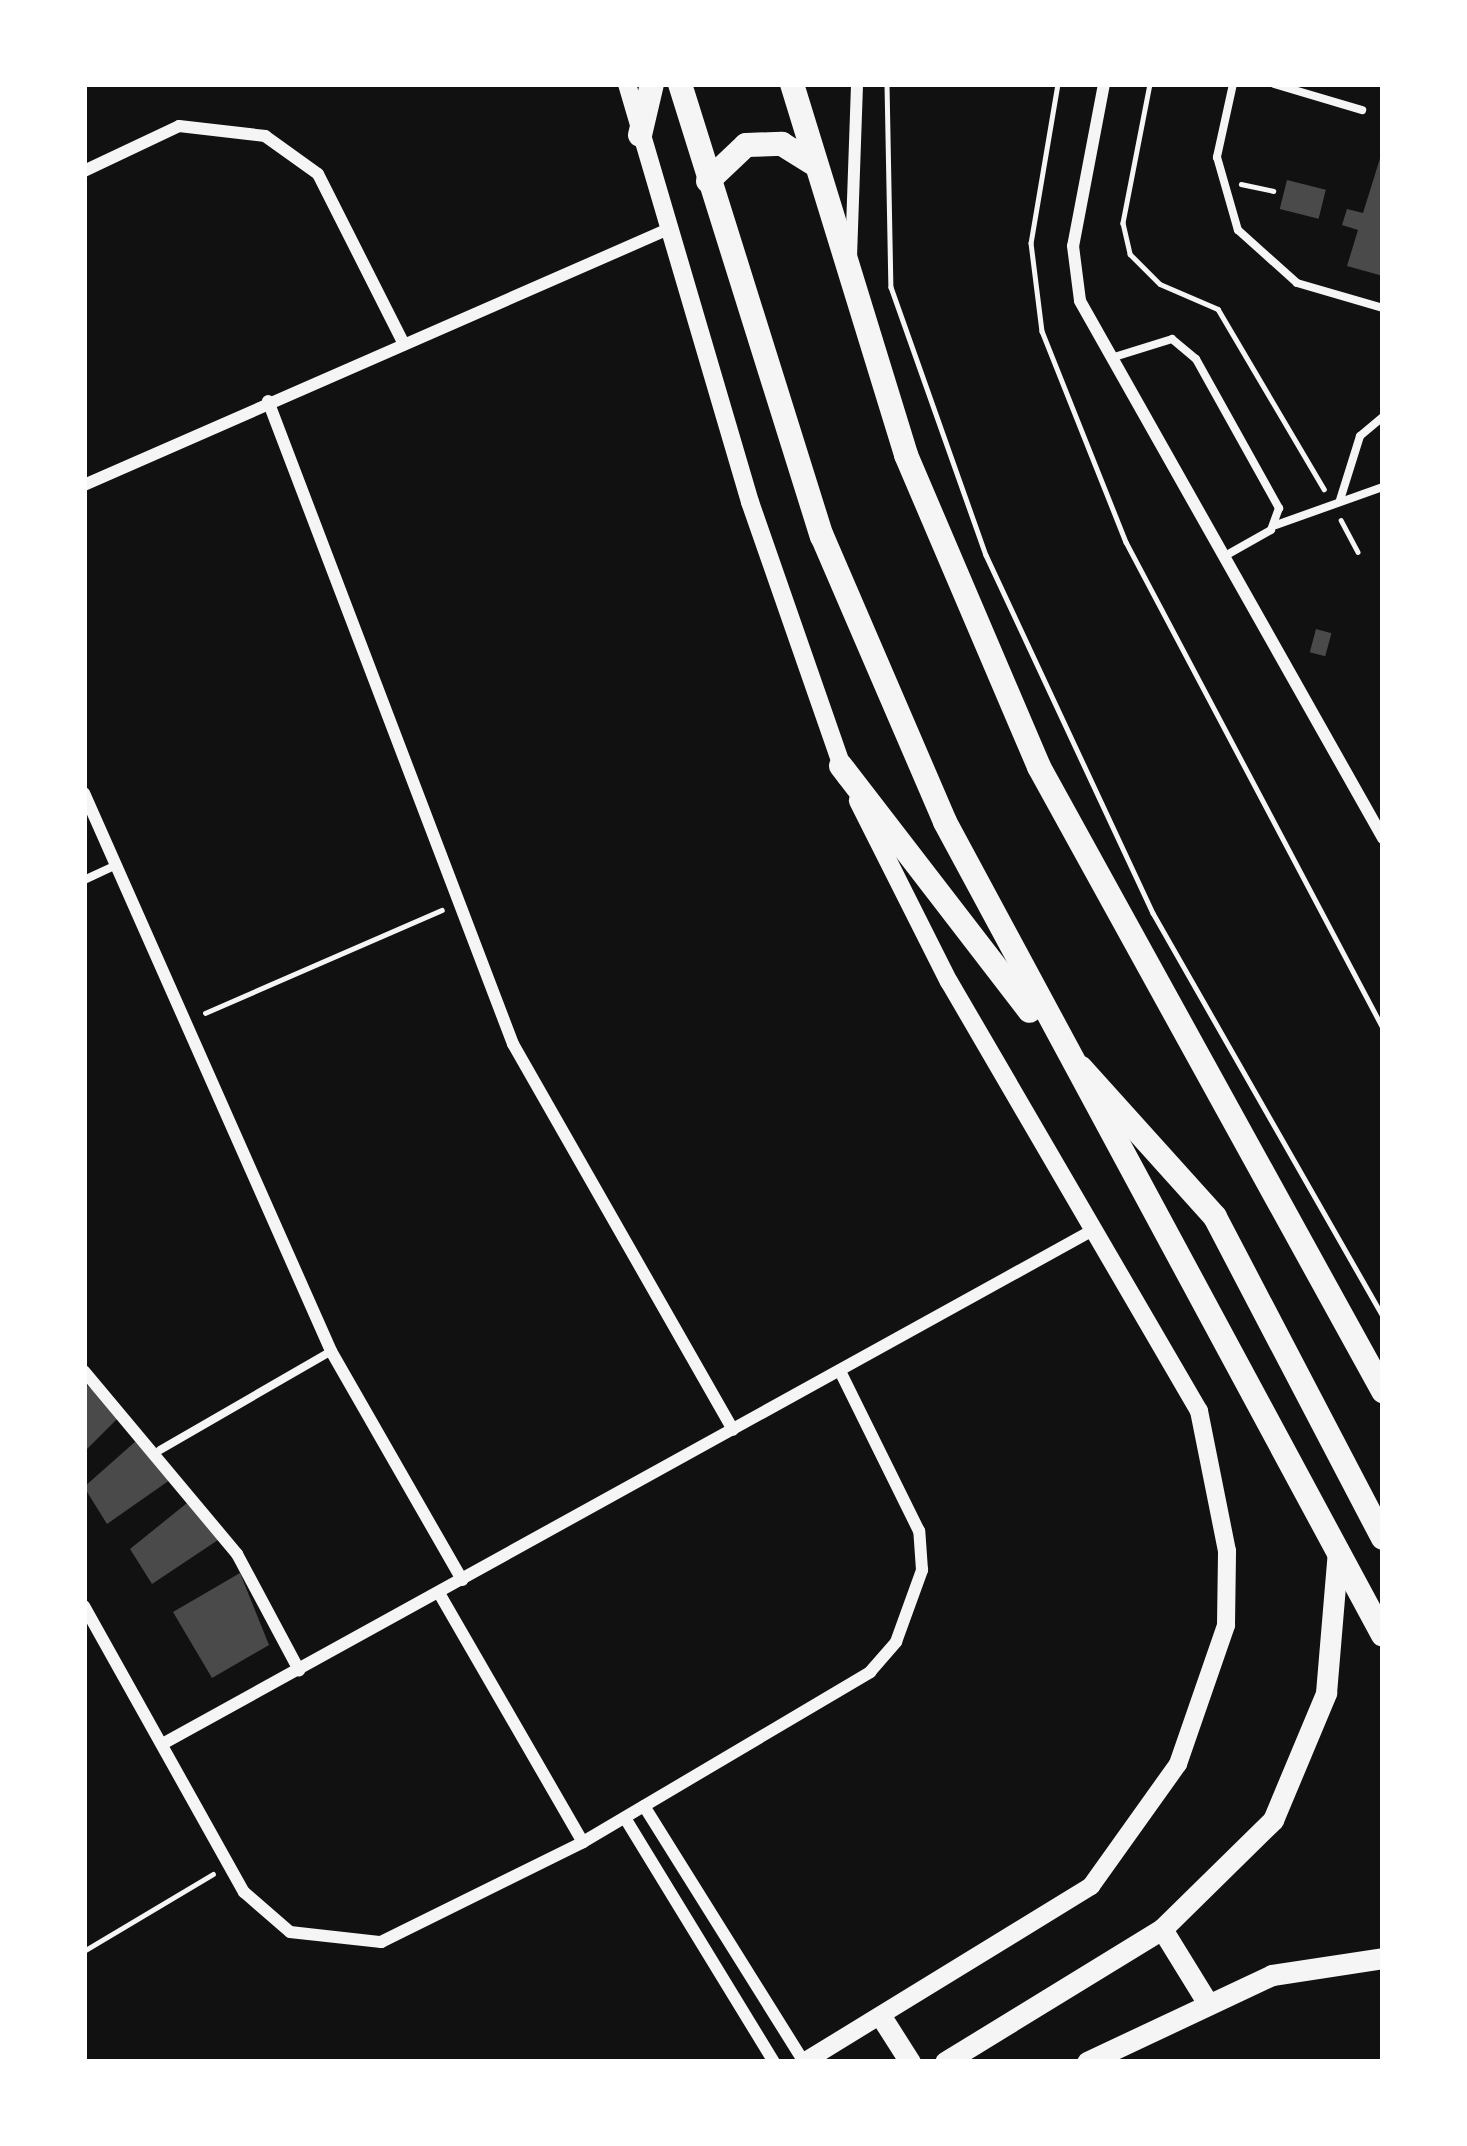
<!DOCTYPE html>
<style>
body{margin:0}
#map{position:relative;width:1467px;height:2146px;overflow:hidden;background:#111;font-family:Ubuntu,sans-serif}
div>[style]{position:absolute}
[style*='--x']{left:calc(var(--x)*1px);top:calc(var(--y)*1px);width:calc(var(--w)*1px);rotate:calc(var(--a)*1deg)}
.building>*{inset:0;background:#4a4a4a;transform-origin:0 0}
.path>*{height:4.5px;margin:-2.25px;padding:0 2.25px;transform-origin:2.25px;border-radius:2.25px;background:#f5f5f5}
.service>*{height:8px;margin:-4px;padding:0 4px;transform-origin:4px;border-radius:4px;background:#f5f5f5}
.minor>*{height:12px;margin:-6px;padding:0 6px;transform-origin:6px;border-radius:6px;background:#f5f5f5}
.tertiary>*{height:18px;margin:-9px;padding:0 9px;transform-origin:9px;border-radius:9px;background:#f5f5f5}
.secondary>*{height:21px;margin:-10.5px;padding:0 10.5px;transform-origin:10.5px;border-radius:10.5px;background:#f5f5f5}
.primary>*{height:24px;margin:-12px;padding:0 12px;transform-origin:12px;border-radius:12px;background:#f5f5f5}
span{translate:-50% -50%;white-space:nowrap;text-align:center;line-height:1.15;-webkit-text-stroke:12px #fff;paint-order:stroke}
.frame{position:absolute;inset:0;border:87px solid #fff;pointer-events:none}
</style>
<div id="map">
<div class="building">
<div style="clip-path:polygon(1382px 152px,1383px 153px,1383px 276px,1347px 266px,1358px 230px,1342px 225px,1347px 209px,1363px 213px)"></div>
<div style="left:1287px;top:180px;width:40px;height:30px;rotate:14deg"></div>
<div style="left:1316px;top:629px;width:16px;height:24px;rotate:15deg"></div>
<div style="clip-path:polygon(84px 1383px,123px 1413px,84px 1452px)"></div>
<div style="clip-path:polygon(136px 1441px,177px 1475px,107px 1524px,84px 1487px)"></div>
<div style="clip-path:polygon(187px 1503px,221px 1538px,152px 1584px,130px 1549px)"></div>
<div style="clip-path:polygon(240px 1573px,269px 1645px,212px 1678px,173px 1612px)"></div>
</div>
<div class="path">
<div style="--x:887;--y:84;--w:203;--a:88.9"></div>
<div style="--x:891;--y:287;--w:284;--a:70.5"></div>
<div style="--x:986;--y:555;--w:395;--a:65"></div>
<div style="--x:1153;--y:913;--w:465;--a:60.3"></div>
<div style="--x:1058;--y:84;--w:161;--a:99.6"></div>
<div style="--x:1031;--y:243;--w:89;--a:82.9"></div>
<div style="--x:1042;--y:331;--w:227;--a:68.3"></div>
<div style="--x:1126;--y:542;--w:550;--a:62.13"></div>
<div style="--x:1150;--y:84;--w:142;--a:101"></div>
<div style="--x:1123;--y:223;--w:32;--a:77"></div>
<div style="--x:1130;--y:254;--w:42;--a:45"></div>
<div style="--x:1160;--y:284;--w:63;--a:23.3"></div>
<div style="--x:1218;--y:309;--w:209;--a:59.5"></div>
<div style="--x:1241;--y:184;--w:33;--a:12"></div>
<div style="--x:1341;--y:520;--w:36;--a:62"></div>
<div style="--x:205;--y:1013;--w:258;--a:-23.5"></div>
<div style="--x:84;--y:1951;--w:150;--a:-30.8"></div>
</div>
<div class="service">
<div style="--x:1233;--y:84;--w:75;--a:102.4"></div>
<div style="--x:1217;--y:157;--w:76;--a:74"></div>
<div style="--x:1238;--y:230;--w:79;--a:41.9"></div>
<div style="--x:1297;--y:283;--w:90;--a:16.2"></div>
<div style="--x:1274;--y:84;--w:92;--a:16.5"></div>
<div style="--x:1111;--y:358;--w:64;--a:-17.3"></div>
<div style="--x:1172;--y:339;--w:31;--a:40"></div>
<div style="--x:1196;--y:359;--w:171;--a:60.9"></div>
<div style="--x:1279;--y:508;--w:23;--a:110"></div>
<div style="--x:1271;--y:530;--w:53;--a:150.5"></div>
<div style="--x:1340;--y:500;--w:67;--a:-72.6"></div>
<div style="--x:1360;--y:436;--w:30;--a:-40"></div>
<div style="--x:1276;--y:525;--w:114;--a:-19.6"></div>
<div style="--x:84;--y:880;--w:33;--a:-25"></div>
<div style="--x:160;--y:1450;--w:196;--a:-30"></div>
</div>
<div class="minor">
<div style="--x:1104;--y:84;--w:165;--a:100.8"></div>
<div style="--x:1073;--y:246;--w:55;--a:82.7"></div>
<div style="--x:1080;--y:301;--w:617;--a:60.57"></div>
<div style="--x:84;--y:171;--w:105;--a:-25.3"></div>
<div style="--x:179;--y:126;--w:87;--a:6.6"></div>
<div style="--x:265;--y:136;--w:65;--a:35.6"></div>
<div style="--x:318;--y:174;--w:191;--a:63.2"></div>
<div style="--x:851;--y:257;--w:173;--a:-88"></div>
<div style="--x:268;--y:401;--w:688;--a:69.14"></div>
<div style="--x:513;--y:1044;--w:444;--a:60.3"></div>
<div style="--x:84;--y:485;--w:633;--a:-23.65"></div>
<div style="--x:84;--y:793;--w:610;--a:66.12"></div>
<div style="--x:331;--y:1351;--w:264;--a:60.2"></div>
<div style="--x:84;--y:1371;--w:239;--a:50.1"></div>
<div style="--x:237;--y:1554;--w:132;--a:61.9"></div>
<div style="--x:439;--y:1593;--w:288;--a:60"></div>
<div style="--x:84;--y:1606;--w:328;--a:60.8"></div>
<div style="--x:244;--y:1892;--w:61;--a:41"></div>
<div style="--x:290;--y:1932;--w:92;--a:6.3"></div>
<div style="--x:381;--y:1942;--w:225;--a:-26.3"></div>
<div style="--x:583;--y:1842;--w:334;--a:-30.6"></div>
<div style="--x:870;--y:1672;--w:40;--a:-49"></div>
<div style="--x:896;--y:1642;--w:77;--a:-70.1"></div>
<div style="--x:922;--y:1570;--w:39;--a:-94"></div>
<div style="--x:919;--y:1531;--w:178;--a:-116.3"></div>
<div style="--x:166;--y:1742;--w:1061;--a:-28.91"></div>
<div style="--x:644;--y:1806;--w:302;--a:58"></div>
<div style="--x:625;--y:1818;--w:286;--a:58.6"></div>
</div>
<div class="tertiary">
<div style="--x:627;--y:84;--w:436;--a:73.6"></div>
<div style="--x:750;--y:502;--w:291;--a:70.8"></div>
<div style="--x:804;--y:2062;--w:337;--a:-31.5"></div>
<div style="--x:1091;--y:1886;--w:150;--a:-54.5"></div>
<div style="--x:1178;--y:1764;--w:147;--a:-70.9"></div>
<div style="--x:1226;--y:1625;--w:74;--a:-89.2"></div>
<div style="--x:1227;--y:1551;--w:143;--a:-101.3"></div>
<div style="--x:1199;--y:1411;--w:497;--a:-120.2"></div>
<div style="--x:949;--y:982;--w:203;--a:-116.7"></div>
</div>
<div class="secondary">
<div style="--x:1162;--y:1929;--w:82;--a:58.4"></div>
<div style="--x:882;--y:2018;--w:52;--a:57.5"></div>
<div style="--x:945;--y:2062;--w:255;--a:-31.5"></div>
<div style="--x:1162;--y:1929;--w:156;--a:-44.5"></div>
<div style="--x:1273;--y:1820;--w:138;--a:-67.3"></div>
<div style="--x:1326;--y:1693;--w:144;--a:-85.2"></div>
<div style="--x:1087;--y:2062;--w:204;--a:-25.2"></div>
<div style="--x:1272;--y:1975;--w:112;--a:-8.7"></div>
</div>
<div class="primary">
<div style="--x:680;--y:84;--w:474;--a:72.6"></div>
<div style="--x:822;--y:536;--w:311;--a:66.7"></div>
<div style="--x:945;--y:822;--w:923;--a:61.69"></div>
<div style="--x:792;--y:84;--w:388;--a:72.9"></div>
<div style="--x:906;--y:455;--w:339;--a:66.9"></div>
<div style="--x:1039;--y:767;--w:713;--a:61.13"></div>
<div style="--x:640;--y:135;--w:52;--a:-76.8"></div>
<div style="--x:708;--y:181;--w:52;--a:-43.5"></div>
<div style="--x:746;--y:145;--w:36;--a:-2"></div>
<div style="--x:782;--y:144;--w:36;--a:32"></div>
<div style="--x:841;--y:766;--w:309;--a:52.4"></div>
<div style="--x:1081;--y:1068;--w:200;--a:48"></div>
<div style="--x:1215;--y:1217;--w:362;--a:62.4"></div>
</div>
<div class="frame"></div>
</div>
